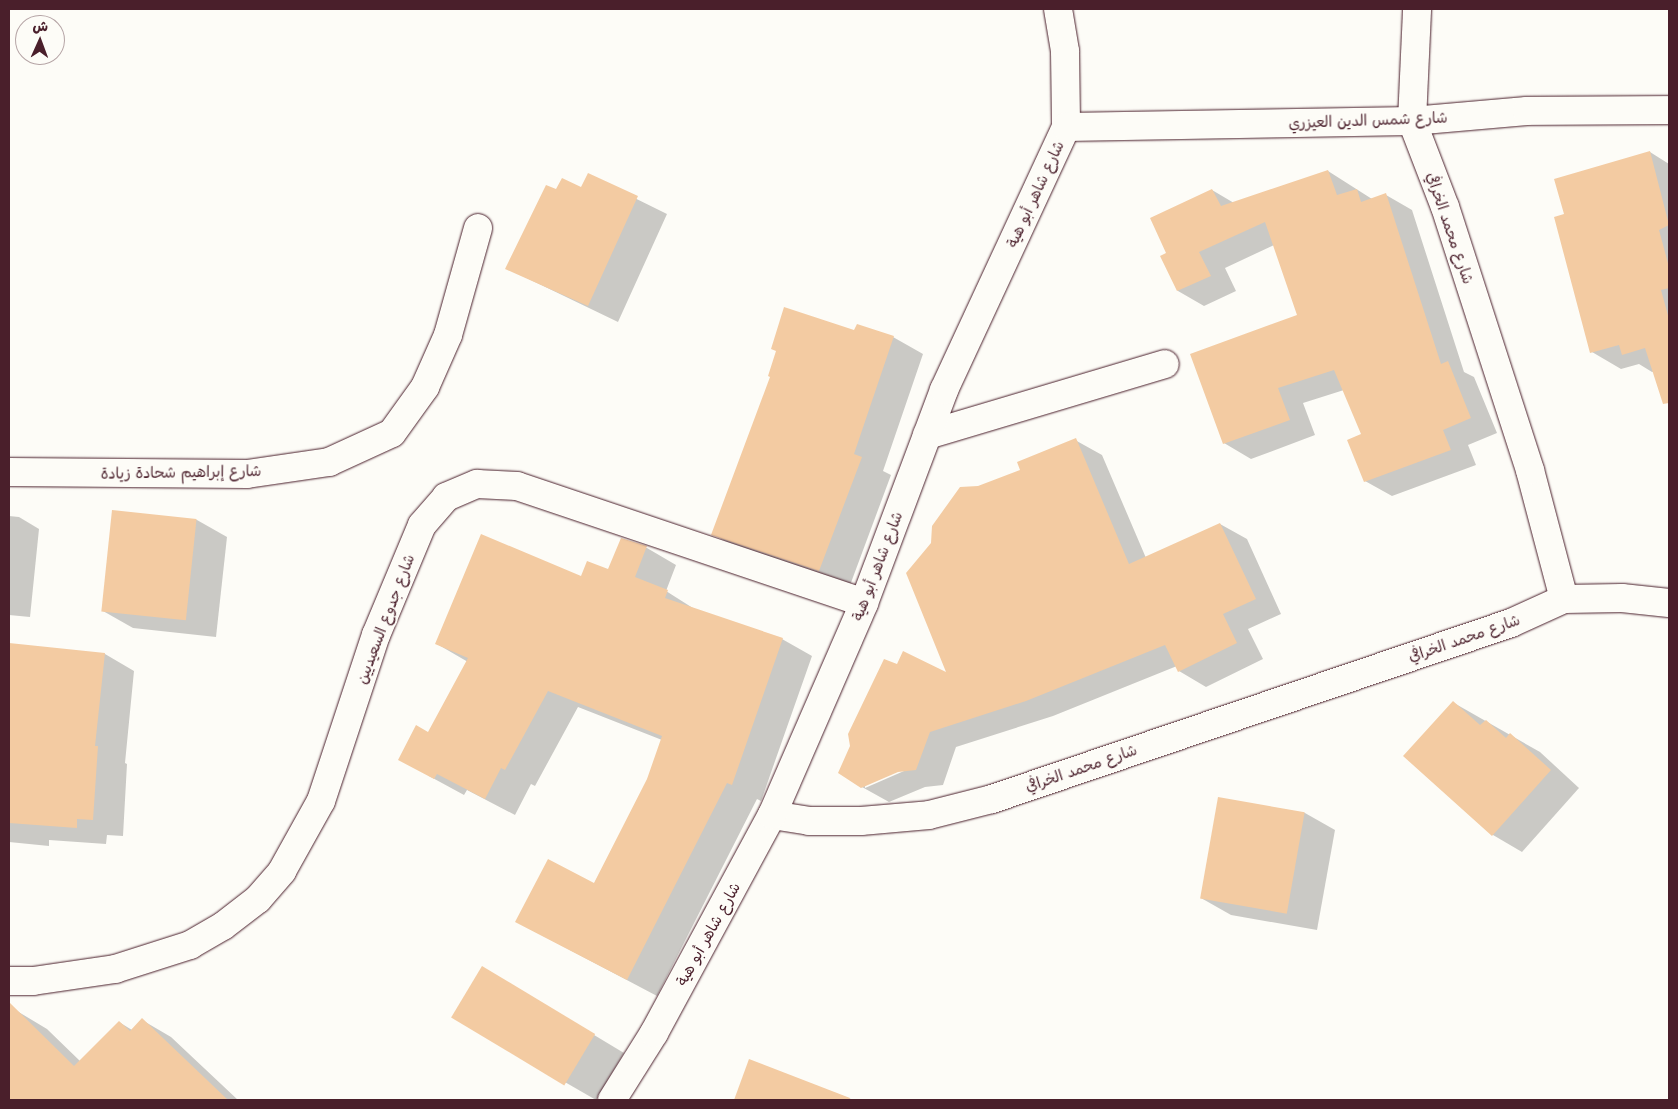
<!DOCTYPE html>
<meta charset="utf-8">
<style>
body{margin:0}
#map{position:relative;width:1678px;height:1109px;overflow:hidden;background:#fdfcf7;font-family:Mali,"Playpen Sans Arabic",sans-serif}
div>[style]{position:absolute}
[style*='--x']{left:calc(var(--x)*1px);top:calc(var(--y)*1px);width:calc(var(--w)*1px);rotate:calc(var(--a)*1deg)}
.shadow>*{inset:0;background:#0003}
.building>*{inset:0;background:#f3cba2;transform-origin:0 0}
.roads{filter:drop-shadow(0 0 1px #4a1f2b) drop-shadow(0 0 1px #4a1f2b)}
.minor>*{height:28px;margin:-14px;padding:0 14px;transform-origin:14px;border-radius:14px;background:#fdfcf7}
.tertiary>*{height:28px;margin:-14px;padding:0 14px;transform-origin:14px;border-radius:14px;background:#fdfcf7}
span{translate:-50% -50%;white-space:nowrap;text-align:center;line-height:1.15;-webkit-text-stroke:4px #fdfcf7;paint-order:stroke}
.street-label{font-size:15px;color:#4a1f2b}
.frame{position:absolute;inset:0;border:10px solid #4a1f2b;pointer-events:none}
.north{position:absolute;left:15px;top:15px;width:50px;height:50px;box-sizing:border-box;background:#fdfcf7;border:1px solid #b5a4a5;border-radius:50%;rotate:2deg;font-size:14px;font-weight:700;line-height:20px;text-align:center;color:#4a1f2b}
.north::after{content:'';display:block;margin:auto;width:18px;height:22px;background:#4a1f2b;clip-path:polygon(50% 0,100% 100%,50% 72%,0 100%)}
</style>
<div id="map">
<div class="shadow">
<div style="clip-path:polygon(1650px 152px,1669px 164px,1669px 369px,1652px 372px,1639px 364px,1621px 369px,1592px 352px,1565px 214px)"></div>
<div style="clip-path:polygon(1328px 171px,1372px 199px,1386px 195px,1412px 210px,1464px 372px,1474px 377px,1497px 433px,1468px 445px,1476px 465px,1392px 496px,1365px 481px,1363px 435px,1344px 390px,1303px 403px,1315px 435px,1251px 459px,1224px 443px,1299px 316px,1274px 245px,1225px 268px,1236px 291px,1204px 306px,1178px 291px,1168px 254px,1212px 190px,1234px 203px)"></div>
<div style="clip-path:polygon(588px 175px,667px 214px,618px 322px,506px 268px,582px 189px)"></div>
<div style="clip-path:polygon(855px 332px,893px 337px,923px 354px,883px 471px,891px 475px,849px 588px,742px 551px,713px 534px)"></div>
<div style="clip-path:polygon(evenodd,1075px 440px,1102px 455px,1146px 558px,1220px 524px,1247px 539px,1281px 614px,1248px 629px,1263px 659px,1206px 687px,1179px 671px,1177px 666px,1053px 716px,956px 747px,943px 785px,925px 787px,889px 802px,862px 787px,898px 665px,949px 675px,978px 488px,1021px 471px,1075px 440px,903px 769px,904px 771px,865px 788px,865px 785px,903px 769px)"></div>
<div style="clip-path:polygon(113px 512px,197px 520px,227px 537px,216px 637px,133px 628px,103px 611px)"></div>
<div style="clip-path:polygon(9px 516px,19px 517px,39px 529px,30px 617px,9px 615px)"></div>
<div style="clip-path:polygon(622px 539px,647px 548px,676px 565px,666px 591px,696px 610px,782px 639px,812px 656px,761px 801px,757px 799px,657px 996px,517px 922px,594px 884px,648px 780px,662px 740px,578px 707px,535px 786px,531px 784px,515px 815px,467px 790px,464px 795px,429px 776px,429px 734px,468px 662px,437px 644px,582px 578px,608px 571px)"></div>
<div style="clip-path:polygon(9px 644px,105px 654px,134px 671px,125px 763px,127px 764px,123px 836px,107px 835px,106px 844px,49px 840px,49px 846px,9px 842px)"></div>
<div style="clip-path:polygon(1454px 703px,1540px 752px,1579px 788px,1522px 852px,1493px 835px,1405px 756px)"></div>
<div style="clip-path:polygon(1219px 798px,1305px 813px,1335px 830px,1317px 930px,1231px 915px,1201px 898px)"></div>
<div style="clip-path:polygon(511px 985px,624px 1053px,596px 1100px,452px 1017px)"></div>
<div style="clip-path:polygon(17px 1011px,47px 1029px,81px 1062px,119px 1022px,132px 1030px,142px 1020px,171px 1037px,238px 1100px,9px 1100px,9px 1053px,15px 1047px,9px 1041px,9px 1020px)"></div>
<div style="clip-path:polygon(750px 1061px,851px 1099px,853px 1100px,735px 1100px)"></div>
</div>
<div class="building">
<div style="clip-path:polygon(1650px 151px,1669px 225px,1659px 230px,1669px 267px,1669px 288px,1661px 290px,1669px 319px,1669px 403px,1663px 404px,1645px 348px,1622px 355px,1619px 345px,1590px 353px,1554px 217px,1564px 214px,1554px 179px)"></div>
<div style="clip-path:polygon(1328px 170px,1337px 195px,1357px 189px,1361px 202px,1386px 193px,1441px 364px,1448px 361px,1471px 418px,1443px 430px,1451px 450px,1364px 482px,1347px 440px,1361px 434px,1334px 370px,1278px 388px,1290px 420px,1223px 444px,1190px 354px,1297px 315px,1265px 222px,1199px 252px,1211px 276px,1177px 291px,1160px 256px,1166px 253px,1150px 218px,1212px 189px,1221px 206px)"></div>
<div style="clip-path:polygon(588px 173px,638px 196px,588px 306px,505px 269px,546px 185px,556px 189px,562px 178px,581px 187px)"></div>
<div style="clip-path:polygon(784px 307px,854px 330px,857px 324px,894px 336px,854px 454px,862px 457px,819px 571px,711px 535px,770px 377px,768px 376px,776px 351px,771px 349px)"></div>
<div style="clip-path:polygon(1076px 438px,1129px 564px,1220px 523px,1256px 599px,1223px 614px,1237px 643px,1178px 672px,1165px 645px,1026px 701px,930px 732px,916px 770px,898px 772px,861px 788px,838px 773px,850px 746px,848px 734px,884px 659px,897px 664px,903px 651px,946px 672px,906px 573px,931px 543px,932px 526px,960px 487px,978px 486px,1020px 470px,1017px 462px)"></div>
<div style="left:112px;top:510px;width:85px;height:102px;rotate:6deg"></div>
<div style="clip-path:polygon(481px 534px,581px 576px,587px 561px,608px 569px,621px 538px,647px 546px,635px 577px,668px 590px,665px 598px,783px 638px,732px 785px,727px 783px,627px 980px,515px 922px,548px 859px,594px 883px,647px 779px,662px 736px,548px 691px,505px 770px,501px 768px,485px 799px,437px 774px,434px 779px,398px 760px,416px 725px,428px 732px,468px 658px,435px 644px)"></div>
<div style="clip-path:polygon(9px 643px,105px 653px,95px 746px,98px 746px,93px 820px,77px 819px,77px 828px,9px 823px)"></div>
<div style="clip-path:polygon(1453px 701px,1480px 725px,1486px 720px,1506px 738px,1510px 733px,1551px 770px,1492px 836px,1403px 756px)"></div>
<div style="left:1218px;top:797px;width:88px;height:103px;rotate:10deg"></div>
<div style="left:482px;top:966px;width:132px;height:60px;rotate:31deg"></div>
<div style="clip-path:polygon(9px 1002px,74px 1066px,119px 1021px,130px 1031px,142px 1018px,228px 1100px,9px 1100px)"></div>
<div style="clip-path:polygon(749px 1059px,850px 1098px,849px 1100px,734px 1100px)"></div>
</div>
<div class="roads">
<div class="minor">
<div style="--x:1058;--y:9;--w:43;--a:80.5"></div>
<div style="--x:1065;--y:51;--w:76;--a:89.2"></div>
<div style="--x:927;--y:435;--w:248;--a:-16.6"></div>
<div style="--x:9;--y:472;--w:238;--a:0.5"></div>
<div style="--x:247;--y:474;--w:83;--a:-8.3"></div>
<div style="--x:329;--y:462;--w:69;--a:-24.7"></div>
<div style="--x:392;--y:433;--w:57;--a:-54.3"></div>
<div style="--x:425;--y:387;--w:57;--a:-66.1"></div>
<div style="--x:448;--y:335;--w:111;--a:-74.3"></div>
<div style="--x:1564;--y:599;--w:58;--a:-1"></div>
<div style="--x:1622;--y:598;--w:47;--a:6.1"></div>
<div style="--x:772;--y:815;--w:37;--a:9"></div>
<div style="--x:809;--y:821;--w:52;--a:0"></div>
<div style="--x:861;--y:821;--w:68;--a:-5"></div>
<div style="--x:929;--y:815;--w:65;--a:-14.3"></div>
<div style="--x:992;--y:799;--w:548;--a:-18.73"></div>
<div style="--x:1511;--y:623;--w:58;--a:-24.4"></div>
<div style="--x:1564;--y:599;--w:133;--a:-104.8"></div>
<div style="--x:1530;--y:470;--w:276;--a:-107.9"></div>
<div style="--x:1445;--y:207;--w:92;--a:-111"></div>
<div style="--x:1412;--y:121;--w:115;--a:-5"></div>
<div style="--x:1527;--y:111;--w:142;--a:-0.4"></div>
<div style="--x:9;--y:981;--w:24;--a:0"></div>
<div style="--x:33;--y:981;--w:83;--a:-8.3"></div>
<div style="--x:115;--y:969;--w:79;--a:-17.7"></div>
<div style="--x:190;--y:945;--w:38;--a:-30"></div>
<div style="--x:223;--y:926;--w:44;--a:-37.6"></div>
<div style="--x:258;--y:899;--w:37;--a:-49"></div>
<div style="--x:282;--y:871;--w:80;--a:-60.9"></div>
<div style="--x:321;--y:801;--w:175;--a:-71.7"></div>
<div style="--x:376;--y:635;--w:119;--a:-67.3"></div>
<div style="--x:422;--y:525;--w:37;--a:-49"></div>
<div style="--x:446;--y:497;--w:34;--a:-23"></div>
<div style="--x:477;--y:484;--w:40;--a:2.9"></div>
<div style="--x:517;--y:486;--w:366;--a:18.6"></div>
</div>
<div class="tertiary">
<div style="--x:612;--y:1100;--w:79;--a:-57.9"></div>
<div style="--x:654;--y:1033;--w:248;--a:-61.6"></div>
<div style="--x:772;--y:815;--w:231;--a:-66.5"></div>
<div style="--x:864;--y:603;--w:228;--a:-69.4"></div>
<div style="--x:944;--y:390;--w:290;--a:-65.1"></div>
<div style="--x:1066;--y:127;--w:346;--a:-1"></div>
<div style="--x:1412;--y:121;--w:112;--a:-87.4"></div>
</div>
</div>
<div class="street-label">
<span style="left:1368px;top:120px;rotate:-2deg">شارع شمس الدين العيزري</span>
<span style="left:1035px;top:194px;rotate:-65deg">شارع شاهر أبو هية</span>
<span style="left:1450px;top:228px;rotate:71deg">شارع محمد الخرافي</span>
<span style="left:181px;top:472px;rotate:-1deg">شارع إبراهيم شحادة زيادة</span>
<span style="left:877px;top:566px;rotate:-69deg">شارع شاهر أبو هية</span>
<span style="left:385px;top:619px;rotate:-69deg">شارع جدوع السعيديين</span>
<span style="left:1464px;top:638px;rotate:-19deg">شارع محمد الخرافي</span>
<span style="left:1081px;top:768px;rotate:-19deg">شارع محمد الخرافي</span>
<span style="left:708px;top:934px;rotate:-61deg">شارع شاهر أبو هية</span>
</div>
<div class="frame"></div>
<div class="north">ش</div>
</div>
